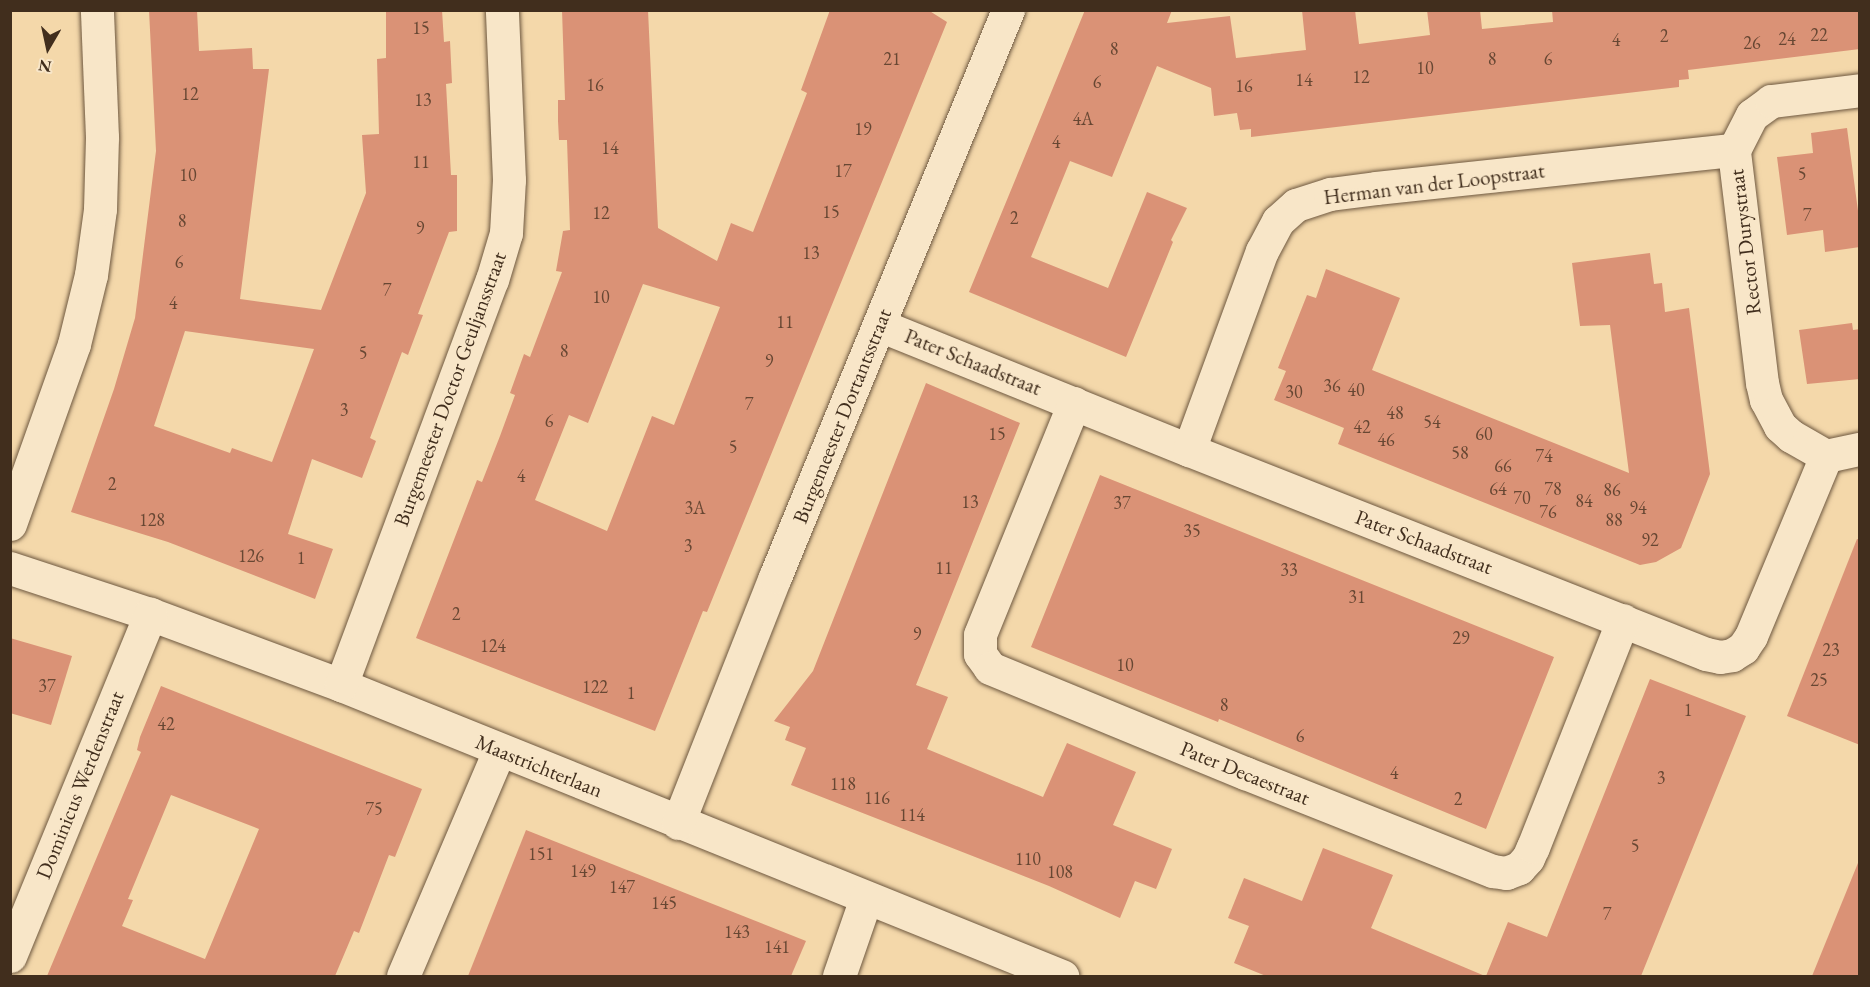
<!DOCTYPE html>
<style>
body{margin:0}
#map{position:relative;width:1870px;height:987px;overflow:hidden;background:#f4d8aa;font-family:"EB Garamond",serif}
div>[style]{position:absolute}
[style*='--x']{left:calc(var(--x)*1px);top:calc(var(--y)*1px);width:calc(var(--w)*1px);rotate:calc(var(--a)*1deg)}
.building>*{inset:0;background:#da9276}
.roads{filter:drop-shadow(0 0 2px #6e5840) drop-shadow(0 0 2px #6e5840)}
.street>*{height:33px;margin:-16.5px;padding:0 16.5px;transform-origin:16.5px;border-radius:16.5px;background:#f8e6c8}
span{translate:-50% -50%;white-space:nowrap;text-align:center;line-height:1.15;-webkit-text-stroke:4.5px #f8e6c8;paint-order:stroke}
.number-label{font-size:18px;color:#674733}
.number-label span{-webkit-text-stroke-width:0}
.street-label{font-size:21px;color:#412e1d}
.frame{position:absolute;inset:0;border:12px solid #412e1d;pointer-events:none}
.north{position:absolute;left:18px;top:18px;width:60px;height:60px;-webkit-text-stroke:4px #f8e6c8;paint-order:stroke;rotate:189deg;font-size:16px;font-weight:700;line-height:24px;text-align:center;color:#412e1d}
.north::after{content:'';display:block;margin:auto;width:21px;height:27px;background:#412e1d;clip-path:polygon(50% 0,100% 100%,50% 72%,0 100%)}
</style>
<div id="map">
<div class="building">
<div style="clip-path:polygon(evenodd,149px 10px,197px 10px,199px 51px,252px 48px,253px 69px,269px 69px,240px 299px,321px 310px,366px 193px,362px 135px,379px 134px,377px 59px,386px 58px,386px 10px,442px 10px,444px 42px,450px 41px,452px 83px,446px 84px,451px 175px,457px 175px,457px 231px,449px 232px,418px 314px,423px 315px,408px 355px,402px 352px,370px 438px,376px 441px,362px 478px,312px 459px,288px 534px,333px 549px,315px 599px,168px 542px,71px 512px,114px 389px,135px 318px,156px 151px,149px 10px,185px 331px,314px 349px,272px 462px,232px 448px,230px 453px,154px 426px,185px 331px)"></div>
<div style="clip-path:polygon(evenodd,562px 10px,648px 10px,658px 228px,717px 261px,731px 223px,753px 232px,807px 93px,801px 90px,830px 10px,928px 10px,947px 22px,707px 612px,703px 611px,655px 731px,416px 638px,477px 480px,482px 482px,500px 436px,515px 395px,510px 393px,524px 354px,530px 357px,562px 272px,556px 271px,563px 231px,570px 230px,567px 140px,559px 140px,558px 121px,558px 100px,565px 100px,562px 10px,643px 284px,720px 307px,674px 425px,652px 416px,607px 531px,535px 500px,569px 415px,588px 423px,643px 284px)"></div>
<div style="clip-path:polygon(1085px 10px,1172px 10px,1167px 23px,1230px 16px,1236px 58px,1306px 50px,1302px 10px,1355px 10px,1359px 44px,1430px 35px,1427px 10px,1480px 10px,1482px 29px,1553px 22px,1552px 10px,1860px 10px,1860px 49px,1688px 70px,1689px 79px,1679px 80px,1679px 87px,1251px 137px,1251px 129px,1240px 130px,1237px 113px,1214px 116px,1211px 88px,1157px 66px,1112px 177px,1070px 161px,1031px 257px,1108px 288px,1147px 192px,1187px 208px,1171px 240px,1173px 242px,1126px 357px,969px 292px)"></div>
<div style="clip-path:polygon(1847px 128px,1860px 226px,1860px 247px,1825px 252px,1823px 230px,1787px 235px,1777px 157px,1813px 153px,1811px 133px)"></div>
<div style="clip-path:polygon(1650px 253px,1654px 284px,1662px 283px,1665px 312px,1689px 308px,1710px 474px,1681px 548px,1656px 562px,1640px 565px,1338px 444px,1344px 428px,1274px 400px,1286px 371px,1278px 368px,1307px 295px,1316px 298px,1326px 269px,1400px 298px,1372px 370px,1629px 473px,1610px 325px,1580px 326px,1572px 263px)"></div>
<div style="clip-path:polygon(1852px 323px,1853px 330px,1860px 329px,1860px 379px,1807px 384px,1799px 330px)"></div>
<div style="clip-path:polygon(926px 383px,1020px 423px,916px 685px,948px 697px,927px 749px,1043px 797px,1067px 743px,1136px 772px,1113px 825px,1172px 849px,1156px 889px,1135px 881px,1120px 918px,1049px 886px,791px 785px,806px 748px,785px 740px,790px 727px,774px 721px,813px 671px)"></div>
<div style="clip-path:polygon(1100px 475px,1554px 657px,1486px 829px,1219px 719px,1218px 722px,1031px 647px)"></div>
<div style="clip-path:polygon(1857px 539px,1860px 540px,1860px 745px,1787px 716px)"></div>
<div style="clip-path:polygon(10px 638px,72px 656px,51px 725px,10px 713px)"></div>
<div style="clip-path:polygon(1650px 679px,1746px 716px,1641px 976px,1486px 976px,1508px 922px,1547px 937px)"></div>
<div style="clip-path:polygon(evenodd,161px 686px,422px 789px,395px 857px,389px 855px,359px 933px,354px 931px,335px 976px,47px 976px,141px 752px,137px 750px,140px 737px,161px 686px,171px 795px,259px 829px,205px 959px,122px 926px,133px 900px,128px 899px,171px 795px)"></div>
<div style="clip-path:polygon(526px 830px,806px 941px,791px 976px,468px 976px)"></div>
<div style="clip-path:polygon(1323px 848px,1393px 875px,1371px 928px,1485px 976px,1266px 976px,1234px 963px,1249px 926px,1228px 918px,1244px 878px,1302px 901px)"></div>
<div style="clip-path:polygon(1858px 863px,1860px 976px,1812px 976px)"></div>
</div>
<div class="roads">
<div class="street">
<div style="--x:879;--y:325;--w:334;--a:22"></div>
<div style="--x:1189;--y:450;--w:556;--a:21.53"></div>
<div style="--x:1706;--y:654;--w:14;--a:12"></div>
<div style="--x:1720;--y:657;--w:12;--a:-9"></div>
<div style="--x:1732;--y:655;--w:13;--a:-32"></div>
<div style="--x:1743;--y:648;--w:14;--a:-56"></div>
<div style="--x:1751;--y:636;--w:195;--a:-67.4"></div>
<div style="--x:1826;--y:456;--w:35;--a:-12"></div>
<div style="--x:1074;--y:403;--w:250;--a:112.1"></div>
<div style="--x:980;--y:635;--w:19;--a:90"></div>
<div style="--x:980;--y:654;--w:17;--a:54"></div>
<div style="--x:990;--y:668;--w:276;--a:22.4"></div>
<div style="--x:1245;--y:773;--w:267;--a:21.6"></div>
<div style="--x:1493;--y:871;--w:13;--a:9"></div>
<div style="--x:1506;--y:873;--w:14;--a:-21"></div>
<div style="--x:1519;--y:868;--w:13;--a:-48"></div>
<div style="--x:1528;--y:858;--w:12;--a:-66"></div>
<div style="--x:1533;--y:847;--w:244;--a:-68.4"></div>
<div style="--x:1189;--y:450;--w:212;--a:-69.9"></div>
<div style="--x:1262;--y:251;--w:34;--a:-62"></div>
<div style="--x:1278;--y:221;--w:24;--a:-42"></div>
<div style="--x:1296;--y:205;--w:36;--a:-18"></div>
<div style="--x:1330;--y:194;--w:46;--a:-7.4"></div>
<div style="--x:1376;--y:188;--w:360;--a:-6.1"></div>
<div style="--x:1826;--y:456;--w:40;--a:-150.3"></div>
<div style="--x:1791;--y:436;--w:15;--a:-138"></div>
<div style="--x:1780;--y:426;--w:30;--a:-118"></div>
<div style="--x:1766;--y:400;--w:17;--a:-103"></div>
<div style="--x:1762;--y:383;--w:235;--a:-96.9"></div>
<div style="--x:1734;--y:150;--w:39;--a:-63"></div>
<div style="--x:1752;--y:115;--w:24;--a:-36"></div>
<div style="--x:1771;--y:101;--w:90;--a:-7"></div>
<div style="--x:10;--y:524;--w:191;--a:-70.4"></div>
<div style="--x:74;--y:344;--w:71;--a:-76.2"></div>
<div style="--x:91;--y:275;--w:67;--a:-82.2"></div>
<div style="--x:100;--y:209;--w:72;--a:-88.4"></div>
<div style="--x:102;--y:137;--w:127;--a:-92.3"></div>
<div style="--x:10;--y:568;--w:147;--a:18.2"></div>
<div style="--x:150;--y:614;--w:204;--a:20.4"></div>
<div style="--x:341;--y:685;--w:778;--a:21.98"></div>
<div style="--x:341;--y:685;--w:432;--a:-69.6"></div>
<div style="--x:492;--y:280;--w:49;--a:-73.4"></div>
<div style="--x:506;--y:233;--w:53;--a:-86.8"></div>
<div style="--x:509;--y:180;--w:170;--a:-92.4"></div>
<div style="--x:678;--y:823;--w:264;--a:-68.5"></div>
<div style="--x:775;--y:577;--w:613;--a:-67.66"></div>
<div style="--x:10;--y:956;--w:370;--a:-67.7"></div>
<div style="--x:403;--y:976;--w:245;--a:-66.9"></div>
<div style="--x:839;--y:976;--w:83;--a:-70.9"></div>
</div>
</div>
<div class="number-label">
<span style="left:421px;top:28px">15</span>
<span style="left:1819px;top:35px">22</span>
<span style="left:1664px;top:36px">2</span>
<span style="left:1787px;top:39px">24</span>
<span style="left:1616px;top:40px">4</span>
<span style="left:1752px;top:43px">26</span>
<span style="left:1114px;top:49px">8</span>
<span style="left:892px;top:59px">21</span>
<span style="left:1492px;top:59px">8</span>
<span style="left:1548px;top:59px">6</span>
<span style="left:1425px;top:68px">10</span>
<span style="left:1361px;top:77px">12</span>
<span style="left:1304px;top:80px">14</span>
<span style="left:1097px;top:82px">6</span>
<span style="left:595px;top:85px">16</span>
<span style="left:1244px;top:86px">16</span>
<span style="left:190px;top:94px">12</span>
<span style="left:423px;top:100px">13</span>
<span style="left:1083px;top:119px">4A</span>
<span style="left:863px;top:129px">19</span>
<span style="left:1056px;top:142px">4</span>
<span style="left:610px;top:148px">14</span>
<span style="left:421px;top:162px">11</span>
<span style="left:843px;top:171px">17</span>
<span style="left:1802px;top:174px">5</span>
<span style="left:188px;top:175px">10</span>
<span style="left:831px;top:212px">15</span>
<span style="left:601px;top:213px">12</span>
<span style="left:1807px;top:215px">7</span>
<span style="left:1014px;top:218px">2</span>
<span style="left:182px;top:221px">8</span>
<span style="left:420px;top:228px">9</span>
<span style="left:811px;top:253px">13</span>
<span style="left:179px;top:262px">6</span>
<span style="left:387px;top:290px">7</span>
<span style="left:601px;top:297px">10</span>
<span style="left:173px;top:303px">4</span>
<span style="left:785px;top:322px">11</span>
<span style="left:564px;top:351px">8</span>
<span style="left:363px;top:353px">5</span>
<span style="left:769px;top:361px">9</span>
<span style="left:1332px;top:386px">36</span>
<span style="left:1356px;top:390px">40</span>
<span style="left:1294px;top:392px">30</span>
<span style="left:749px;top:404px">7</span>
<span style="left:344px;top:410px">3</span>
<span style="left:1395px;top:413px">48</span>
<span style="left:549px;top:421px">6</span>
<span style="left:1432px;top:422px">54</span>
<span style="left:1362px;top:427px">42</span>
<span style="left:997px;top:434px">15</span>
<span style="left:1484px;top:434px">60</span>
<span style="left:1386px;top:440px">46</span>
<span style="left:733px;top:447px">5</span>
<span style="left:1460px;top:453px">58</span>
<span style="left:1544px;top:456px">74</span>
<span style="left:1503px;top:466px">66</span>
<span style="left:521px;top:476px">4</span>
<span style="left:112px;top:484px">2</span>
<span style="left:1498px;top:489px">64</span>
<span style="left:1553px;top:489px">78</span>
<span style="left:1612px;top:490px">86</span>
<span style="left:1522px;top:498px">70</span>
<span style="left:1584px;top:501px">84</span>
<span style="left:970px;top:502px">13</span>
<span style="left:1122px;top:503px">37</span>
<span style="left:695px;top:508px">3A</span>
<span style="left:1638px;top:508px">94</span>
<span style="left:1548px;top:512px">76</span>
<span style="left:152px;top:520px">128</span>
<span style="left:1614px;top:520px">88</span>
<span style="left:1192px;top:531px">35</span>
<span style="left:1650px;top:540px">92</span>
<span style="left:688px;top:546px">3</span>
<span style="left:251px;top:556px">126</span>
<span style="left:301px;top:558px">1</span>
<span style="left:944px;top:568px">11</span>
<span style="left:1289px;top:570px">33</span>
<span style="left:1357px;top:597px">31</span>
<span style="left:456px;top:614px">2</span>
<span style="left:917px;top:634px">9</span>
<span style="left:1461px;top:638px">29</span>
<span style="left:493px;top:646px">124</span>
<span style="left:1831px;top:650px">23</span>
<span style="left:1125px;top:665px">10</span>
<span style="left:1819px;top:680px">25</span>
<span style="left:47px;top:686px">37</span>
<span style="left:595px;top:687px">122</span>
<span style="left:631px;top:693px">1</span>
<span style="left:1224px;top:705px">8</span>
<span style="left:1688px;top:710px">1</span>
<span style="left:166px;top:724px">42</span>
<span style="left:1300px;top:736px">6</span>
<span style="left:1394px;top:773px">4</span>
<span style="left:1661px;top:778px">3</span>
<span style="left:843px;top:784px">118</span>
<span style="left:877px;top:798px">116</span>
<span style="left:1458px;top:799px">2</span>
<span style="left:374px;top:809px">75</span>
<span style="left:912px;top:815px">114</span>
<span style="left:1635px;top:846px">5</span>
<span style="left:541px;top:854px">151</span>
<span style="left:1028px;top:859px">110</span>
<span style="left:583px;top:871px">149</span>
<span style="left:1060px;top:872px">108</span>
<span style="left:622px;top:887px">147</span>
<span style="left:664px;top:903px">145</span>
<span style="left:1607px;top:914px">7</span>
<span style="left:737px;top:932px">143</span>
<span style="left:777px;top:947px">141</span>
</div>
<div class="street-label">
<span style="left:1434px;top:184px;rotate:-7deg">Herman van der Loopstraat</span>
<span style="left:1745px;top:242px;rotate:-97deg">Rector Durystraat</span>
<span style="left:973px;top:362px;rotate:22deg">Pater Schaadstraat</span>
<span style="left:450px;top:389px;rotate:-70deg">Burgemeester Doctor Geuljansstraat</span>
<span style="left:842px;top:416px;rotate:-68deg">Burgemeester Dortantsstraat</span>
<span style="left:1424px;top:542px;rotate:21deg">Pater Schaadstraat</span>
<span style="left:539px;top:766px;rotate:22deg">Maastrichterlaan</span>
<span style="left:1245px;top:773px;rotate:22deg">Pater Decaestraat</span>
<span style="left:80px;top:785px;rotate:-68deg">Dominicus Werdenstraat</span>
</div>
<div class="frame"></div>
<div class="north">N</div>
</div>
